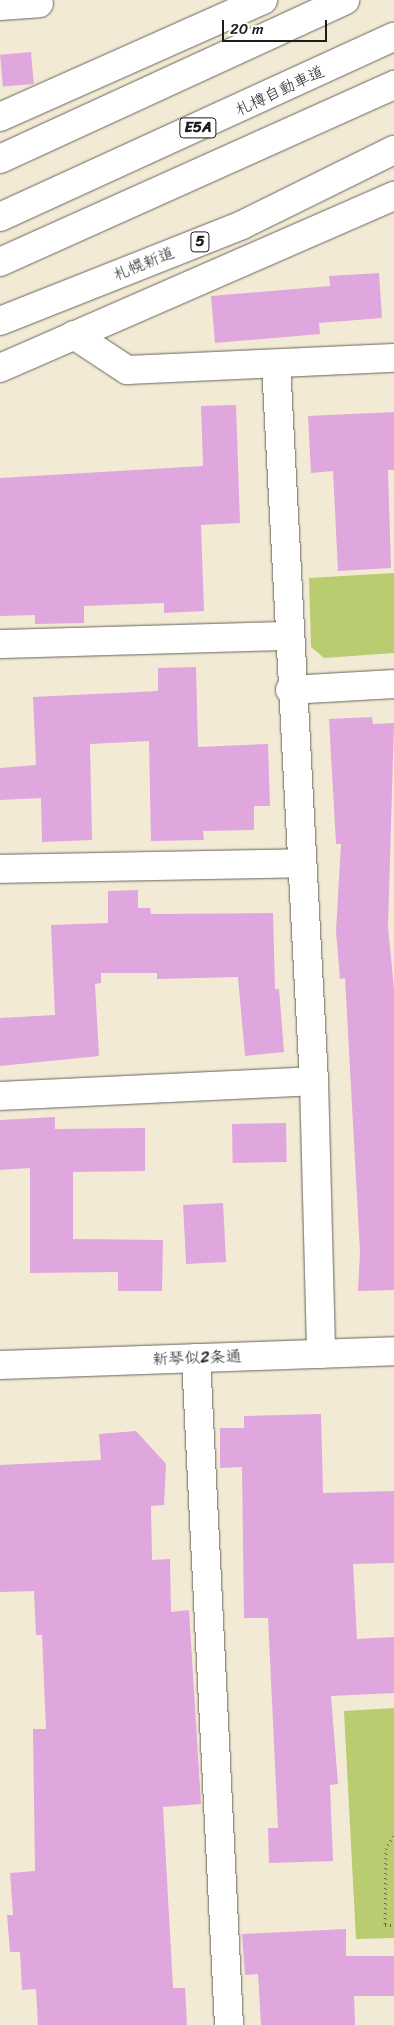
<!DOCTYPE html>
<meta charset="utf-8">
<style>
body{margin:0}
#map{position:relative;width:394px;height:2025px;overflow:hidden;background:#f3ead5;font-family:Sriracha,"Klee One",sans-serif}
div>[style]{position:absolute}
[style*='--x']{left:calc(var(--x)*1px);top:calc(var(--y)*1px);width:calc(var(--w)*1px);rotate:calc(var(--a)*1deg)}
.green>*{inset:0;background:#b9cc70}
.building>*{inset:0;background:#e0a6de;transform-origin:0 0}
.path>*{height:3px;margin-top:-1.5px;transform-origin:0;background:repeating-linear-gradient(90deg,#67645d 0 1px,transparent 0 5px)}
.roads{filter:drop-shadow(0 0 1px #67645d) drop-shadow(0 0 1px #67645d)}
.minor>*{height:28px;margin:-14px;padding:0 14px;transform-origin:14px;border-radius:14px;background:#fff}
.tertiary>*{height:28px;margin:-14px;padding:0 14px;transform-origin:14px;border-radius:14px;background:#fff}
.trunk>*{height:28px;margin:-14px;padding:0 14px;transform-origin:14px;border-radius:14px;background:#fff}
.motorway>*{height:28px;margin:-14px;padding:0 14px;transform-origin:14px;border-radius:14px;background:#fff}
span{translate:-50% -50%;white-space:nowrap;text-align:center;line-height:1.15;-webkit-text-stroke:4.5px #fff;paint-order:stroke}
.shield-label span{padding:1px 4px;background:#fff;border:1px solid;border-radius:4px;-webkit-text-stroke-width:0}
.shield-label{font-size:15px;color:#1c1c1c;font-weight:700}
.street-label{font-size:16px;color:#1c1c1c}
.scale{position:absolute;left:222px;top:20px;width:105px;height:22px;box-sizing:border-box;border:2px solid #1c1c1c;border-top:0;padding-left:6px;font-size:15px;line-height:18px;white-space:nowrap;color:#1c1c1c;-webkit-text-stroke:4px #fff;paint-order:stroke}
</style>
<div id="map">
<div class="green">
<div style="clip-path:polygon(394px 573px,394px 653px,324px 658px,311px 647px,309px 578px)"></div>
<div style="clip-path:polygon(394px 1708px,394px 1938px,356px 1939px,344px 1711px)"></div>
</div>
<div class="building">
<div style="left:31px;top:52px;width:32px;height:31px;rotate:85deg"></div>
<div style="clip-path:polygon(379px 273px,382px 318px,319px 323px,320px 334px,215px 343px,211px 296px,330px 286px,329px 276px)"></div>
<div style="clip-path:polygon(236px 405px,240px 523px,201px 525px,204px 611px,164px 613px,164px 603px,84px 606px,84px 623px,35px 624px,35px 615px,0 616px,0 478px,203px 466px,201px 406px)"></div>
<div style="clip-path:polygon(394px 412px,394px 470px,388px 470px,391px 568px,338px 571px,333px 471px,311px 473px,308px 416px)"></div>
<div style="clip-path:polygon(196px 667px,198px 747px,268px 744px,270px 806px,254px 806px,254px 830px,203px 831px,204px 840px,151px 841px,149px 741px,90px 744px,92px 840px,42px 842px,41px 798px,0 800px,0 768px,36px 765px,33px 697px,158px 691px,158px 668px)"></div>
<div style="clip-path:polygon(372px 717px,373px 724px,394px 723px,388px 927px,394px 989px,394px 1290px,358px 1291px,360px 1252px,345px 978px,340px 979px,336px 931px,341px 844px,336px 844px,329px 719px)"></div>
<div style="clip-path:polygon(138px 890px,138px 908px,150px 908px,151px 914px,273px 913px,275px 989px,279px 989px,284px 1052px,245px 1056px,238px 977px,157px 979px,157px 973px,101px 973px,101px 983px,95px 984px,99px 1056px,0 1066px,0 1018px,55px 1015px,51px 925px,108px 923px,108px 891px)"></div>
<div style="clip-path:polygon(55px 1117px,55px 1129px,145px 1128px,145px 1171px,73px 1172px,73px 1239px,163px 1240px,162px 1291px,118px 1291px,118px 1272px,30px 1273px,30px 1168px,0 1170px,0 1120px)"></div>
<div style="left:286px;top:1123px;width:39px;height:54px;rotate:89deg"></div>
<div style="left:223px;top:1203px;width:59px;height:40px;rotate:87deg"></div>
<div style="clip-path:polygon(321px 1414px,323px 1493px,394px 1491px,394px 1563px,353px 1564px,357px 1639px,394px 1637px,394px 1693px,331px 1696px,338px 1784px,330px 1785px,333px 1861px,269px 1863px,268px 1828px,278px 1828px,268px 1618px,244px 1618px,242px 1467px,220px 1468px,220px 1428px,244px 1428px,244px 1416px)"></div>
<div style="clip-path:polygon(136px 1431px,166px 1464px,164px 1505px,151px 1506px,152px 1560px,170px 1559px,171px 1612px,189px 1610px,201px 1804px,163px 1807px,173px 1988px,185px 1988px,187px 2025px,38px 2025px,36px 1989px,22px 1990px,20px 1952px,10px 1952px,7px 1915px,13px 1915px,10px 1873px,35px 1871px,33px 1729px,46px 1729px,42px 1635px,36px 1635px,34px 1591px,0 1592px,0 1465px,101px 1460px,99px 1434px)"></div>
<div style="clip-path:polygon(346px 1929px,346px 1956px,394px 1956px,394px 1996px,354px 1996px,355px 2025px,261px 2025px,258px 1974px,245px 1975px,242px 1934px)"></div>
</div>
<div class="path">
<div style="--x:394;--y:1836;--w:14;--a:124"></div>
<div style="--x:386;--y:1848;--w:77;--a:90.7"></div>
<div style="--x:385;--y:1925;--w:9;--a:0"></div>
</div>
<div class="roads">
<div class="minor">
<div style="--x:0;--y:6;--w:39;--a:-4"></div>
<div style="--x:0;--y:117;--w:288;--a:-24"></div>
<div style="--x:74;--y:335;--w:64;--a:33.4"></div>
<div style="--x:127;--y:370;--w:267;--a:-2.6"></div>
<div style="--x:276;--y:364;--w:718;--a:86.97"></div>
<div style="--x:314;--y:1081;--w:273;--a:88.5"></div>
<div style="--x:0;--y:368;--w:430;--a:-23.6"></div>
<div style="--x:0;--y:644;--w:287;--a:-1.6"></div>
<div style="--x:290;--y:690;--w:104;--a:-3.3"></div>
<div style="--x:0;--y:869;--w:301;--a:-1.1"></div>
<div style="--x:0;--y:1096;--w:314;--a:-2.7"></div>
<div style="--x:196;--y:1358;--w:668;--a:87.17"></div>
</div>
<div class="tertiary">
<div style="--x:0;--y:1365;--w:394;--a:-2"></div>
</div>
<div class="trunk">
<div style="--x:0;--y:159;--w:380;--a:-24.7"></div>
<div style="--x:0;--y:321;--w:260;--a:-21.6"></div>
<div style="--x:242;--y:225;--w:169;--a:-26.3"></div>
</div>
<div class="motorway">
<div style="--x:0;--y:217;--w:433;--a:-24.6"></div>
<div style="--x:0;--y:262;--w:432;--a:-24.2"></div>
</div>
</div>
<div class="shield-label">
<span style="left:198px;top:128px">E5A</span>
<span style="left:200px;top:242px">5</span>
</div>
<div class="street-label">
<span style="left:280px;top:91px;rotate:-25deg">札樽自動車道</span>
<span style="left:144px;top:264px;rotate:-22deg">札幌新道</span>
<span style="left:197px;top:1358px;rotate:-2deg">新琴似2条通</span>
</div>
<div class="scale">20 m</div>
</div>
